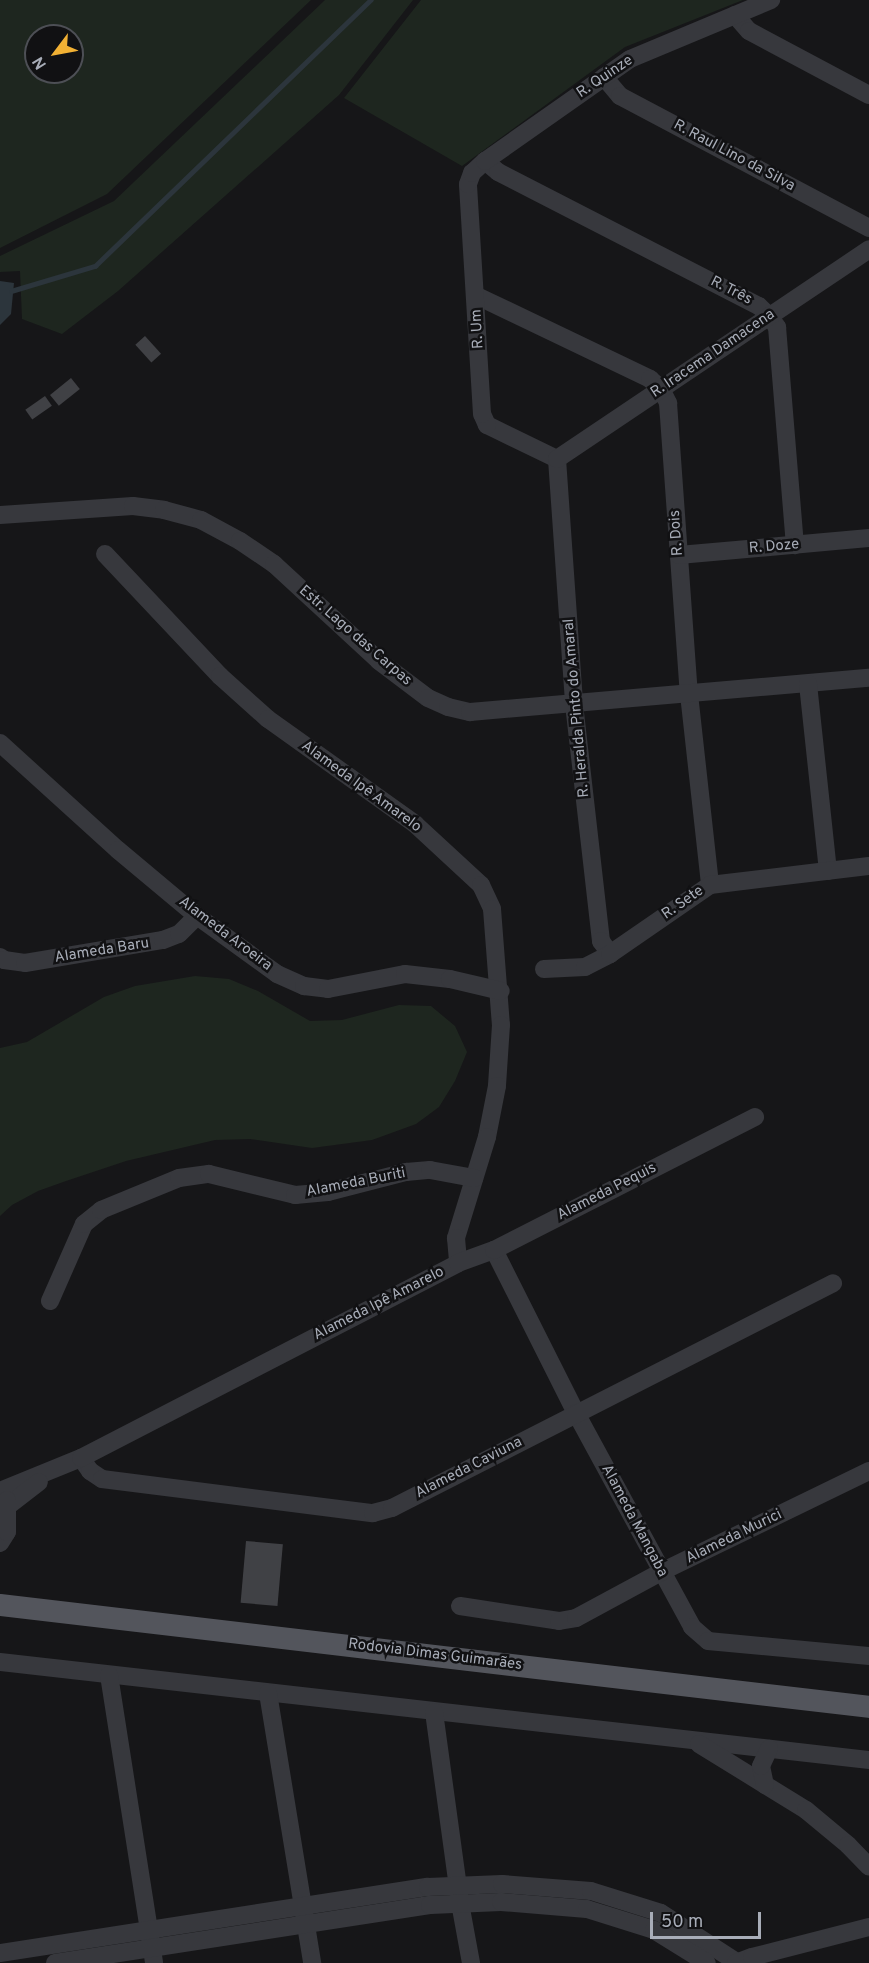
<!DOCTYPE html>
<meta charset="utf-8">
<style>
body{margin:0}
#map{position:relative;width:869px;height:1963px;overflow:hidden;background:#161618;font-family:Overpass,sans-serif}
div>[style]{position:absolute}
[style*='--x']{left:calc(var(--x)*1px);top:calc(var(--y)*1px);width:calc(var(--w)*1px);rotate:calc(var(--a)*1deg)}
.green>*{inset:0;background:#1e261f}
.water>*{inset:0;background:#2c353c}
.stream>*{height:4.5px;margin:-2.25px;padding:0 2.25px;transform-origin:2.25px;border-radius:2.25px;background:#2c353c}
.building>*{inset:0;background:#404145;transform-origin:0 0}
.minor>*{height:18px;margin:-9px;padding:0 9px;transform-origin:9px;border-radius:9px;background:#37383d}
.major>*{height:22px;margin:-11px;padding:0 11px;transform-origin:11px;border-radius:11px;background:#53555c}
span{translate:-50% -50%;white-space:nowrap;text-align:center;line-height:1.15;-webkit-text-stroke:5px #111113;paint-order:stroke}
.street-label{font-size:15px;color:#a8adb8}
.north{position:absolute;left:24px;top:24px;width:60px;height:60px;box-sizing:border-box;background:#111113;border:2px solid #4d4f55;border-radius:50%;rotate:238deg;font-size:16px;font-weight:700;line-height:24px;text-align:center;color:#a8adb8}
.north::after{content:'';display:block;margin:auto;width:21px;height:27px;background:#f2b134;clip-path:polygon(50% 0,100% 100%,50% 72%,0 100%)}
.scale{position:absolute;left:650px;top:1912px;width:111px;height:27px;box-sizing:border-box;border:3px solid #a8adb8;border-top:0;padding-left:8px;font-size:18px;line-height:21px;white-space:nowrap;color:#a8adb8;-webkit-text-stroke:4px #111113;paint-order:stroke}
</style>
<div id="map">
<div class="green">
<div style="clip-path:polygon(evenodd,0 0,311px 0,107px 194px,0 248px,0 0,36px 36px,72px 36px,72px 72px,36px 72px,36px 36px)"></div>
<div style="clip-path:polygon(325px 0,413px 0,339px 95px,118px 291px,62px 334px,22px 319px,20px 271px,0 272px,0 256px,114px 201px)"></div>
<div style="clip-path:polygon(421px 0,743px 0,625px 47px,462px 166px,344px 98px)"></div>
<div style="clip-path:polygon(195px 976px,229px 979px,258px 991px,310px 1021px,342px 1020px,399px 1005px,431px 1006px,455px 1026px,467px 1052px,455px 1081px,439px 1107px,416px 1124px,372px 1140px,312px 1148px,250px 1139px,215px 1140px,126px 1161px,66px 1181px,38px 1191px,12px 1205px,0 1216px,0 1048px,27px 1042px,104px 997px,135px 986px)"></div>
</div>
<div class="water">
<div style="clip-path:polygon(0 281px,14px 283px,11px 314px,0 325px)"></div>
</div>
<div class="stream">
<div style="--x:11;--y:291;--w:88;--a:-16.6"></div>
<div style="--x:95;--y:266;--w:383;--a:-44"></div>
</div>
<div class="building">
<div style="left:145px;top:336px;width:24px;height:13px;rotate:48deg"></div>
<div style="left:71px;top:378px;width:14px;height:27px;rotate:51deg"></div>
<div style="left:45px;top:396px;width:12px;height:24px;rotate:55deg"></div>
<div style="left:246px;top:1541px;width:37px;height:62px;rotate:5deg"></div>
</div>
<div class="minor">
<div style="--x:735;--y:15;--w:21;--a:49"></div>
<div style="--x:749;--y:31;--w:136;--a:28.1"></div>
<div style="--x:604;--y:77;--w:25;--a:50"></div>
<div style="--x:620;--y:96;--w:282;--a:27.9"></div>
<div style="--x:485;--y:161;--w:17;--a:40"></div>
<div style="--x:498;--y:172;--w:293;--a:27.2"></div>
<div style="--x:759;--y:306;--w:14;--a:45"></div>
<div style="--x:769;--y:316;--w:14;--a:54"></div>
<div style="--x:777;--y:327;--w:219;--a:85.3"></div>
<div style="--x:477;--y:296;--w:192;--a:25.6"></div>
<div style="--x:650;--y:379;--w:15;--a:42"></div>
<div style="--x:661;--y:389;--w:16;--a:63"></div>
<div style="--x:668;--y:403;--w:292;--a:85.9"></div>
<div style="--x:689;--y:694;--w:192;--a:83.7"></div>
<div style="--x:557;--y:459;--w:78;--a:-154.1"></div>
<div style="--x:487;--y:425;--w:12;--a:-114"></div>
<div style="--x:482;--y:414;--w:230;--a:-93.5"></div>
<div style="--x:468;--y:184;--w:12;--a:-70"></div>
<div style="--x:472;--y:173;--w:18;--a:-43"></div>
<div style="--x:485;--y:161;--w:177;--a:-35.1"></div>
<div style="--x:630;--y:59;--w:153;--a:-22.7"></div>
<div style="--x:557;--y:459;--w:246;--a:86"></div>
<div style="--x:574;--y:704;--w:239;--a:83.5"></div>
<div style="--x:601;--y:941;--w:16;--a:55"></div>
<div style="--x:557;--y:459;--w:376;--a:-33.9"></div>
<div style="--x:0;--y:515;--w:133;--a:-3.9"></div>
<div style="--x:133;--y:506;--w:31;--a:7"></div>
<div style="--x:164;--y:510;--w:38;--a:15"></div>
<div style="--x:201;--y:520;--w:44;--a:28.3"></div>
<div style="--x:240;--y:541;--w:41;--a:34.1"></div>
<div style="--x:274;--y:564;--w:143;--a:42.7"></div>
<div style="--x:379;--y:661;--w:61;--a:37.1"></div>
<div style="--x:428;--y:698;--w:22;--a:24"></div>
<div style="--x:448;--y:707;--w:23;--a:13"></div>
<div style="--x:470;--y:712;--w:400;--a:-4.9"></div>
<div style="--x:105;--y:554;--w:168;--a:46.7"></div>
<div style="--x:220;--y:676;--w:64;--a:41.9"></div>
<div style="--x:268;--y:719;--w:181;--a:35.5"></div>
<div style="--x:415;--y:824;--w:90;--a:42.7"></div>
<div style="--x:481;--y:885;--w:26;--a:65"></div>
<div style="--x:492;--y:909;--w:116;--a:85.6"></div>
<div style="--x:501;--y:1025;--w:61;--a:93.8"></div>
<div style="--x:497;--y:1086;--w:52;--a:101.1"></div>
<div style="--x:487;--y:1137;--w:106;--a:107.1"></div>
<div style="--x:456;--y:1238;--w:25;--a:85"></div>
<div style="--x:679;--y:555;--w:191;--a:-5.1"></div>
<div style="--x:808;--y:684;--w:188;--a:83.9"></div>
<div style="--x:0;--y:743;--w:159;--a:42.2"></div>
<div style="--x:118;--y:850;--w:103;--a:39.9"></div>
<div style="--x:197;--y:916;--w:99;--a:35.9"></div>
<div style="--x:277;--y:974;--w:30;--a:24"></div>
<div style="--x:304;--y:986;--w:24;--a:7"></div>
<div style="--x:328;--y:989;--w:78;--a:-11"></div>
<div style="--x:405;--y:974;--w:45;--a:6.3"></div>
<div style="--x:450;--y:979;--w:52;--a:13.2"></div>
<div style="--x:0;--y:957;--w:5;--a:37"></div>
<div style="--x:4;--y:960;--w:21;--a:8"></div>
<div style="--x:25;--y:963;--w:140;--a:-9.5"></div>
<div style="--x:163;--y:940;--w:17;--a:-21"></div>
<div style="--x:179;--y:934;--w:25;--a:-45"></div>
<div style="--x:544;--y:969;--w:41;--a:-2.8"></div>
<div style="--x:585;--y:967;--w:28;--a:-27"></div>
<div style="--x:610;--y:954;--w:121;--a:-34.6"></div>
<div style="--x:710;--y:885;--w:160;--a:-6.8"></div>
<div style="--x:494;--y:1250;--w:182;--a:63.3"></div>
<div style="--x:576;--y:1413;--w:243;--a:61.5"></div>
<div style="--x:692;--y:1627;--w:21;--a:41"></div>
<div style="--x:708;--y:1641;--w:162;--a:5.3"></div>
<div style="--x:50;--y:1301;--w:84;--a:-66.2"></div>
<div style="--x:84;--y:1224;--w:22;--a:-39"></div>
<div style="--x:101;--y:1210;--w:84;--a:-22.3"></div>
<div style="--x:179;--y:1178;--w:30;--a:-8"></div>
<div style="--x:209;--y:1174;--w:89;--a:13.7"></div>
<div style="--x:295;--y:1195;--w:33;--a:-5"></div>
<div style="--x:328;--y:1192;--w:81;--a:-14.4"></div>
<div style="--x:406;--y:1172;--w:24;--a:-5"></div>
<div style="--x:430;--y:1170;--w:45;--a:10.3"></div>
<div style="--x:81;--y:1458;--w:16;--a:55"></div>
<div style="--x:90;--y:1471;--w:14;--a:34"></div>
<div style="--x:102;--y:1479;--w:273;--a:7.2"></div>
<div style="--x:373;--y:1513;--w:20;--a:-15"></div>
<div style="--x:392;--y:1508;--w:495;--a:-27"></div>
<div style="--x:0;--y:1491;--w:87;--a:-22.2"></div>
<div style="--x:81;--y:1458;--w:424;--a:-27.3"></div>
<div style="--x:458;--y:1263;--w:38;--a:-20"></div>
<div style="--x:494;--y:1250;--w:293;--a:-27"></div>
<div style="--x:0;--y:1512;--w:49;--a:-37.6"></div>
<div style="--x:0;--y:1543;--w:13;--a:-58"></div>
<div style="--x:7;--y:1532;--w:32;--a:-90"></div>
<div style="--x:460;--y:1606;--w:100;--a:8.6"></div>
<div style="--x:559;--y:1621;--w:17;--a:-10"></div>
<div style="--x:576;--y:1618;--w:97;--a:-28.4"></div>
<div style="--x:661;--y:1572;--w:231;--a:-25.9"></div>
<div style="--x:0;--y:1662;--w:875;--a:6.43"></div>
<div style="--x:109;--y:1675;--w:291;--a:81.1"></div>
<div style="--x:268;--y:1693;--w:274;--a:80.7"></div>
<div style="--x:434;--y:1712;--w:193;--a:82.2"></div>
<div style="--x:460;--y:1903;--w:61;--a:79.6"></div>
<div style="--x:699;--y:1744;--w:126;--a:31.7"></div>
<div style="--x:806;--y:1810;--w:55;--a:39.8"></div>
<div style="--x:848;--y:1845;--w:30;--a:46"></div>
<div style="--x:765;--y:1785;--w:19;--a:-102"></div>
<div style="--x:761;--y:1766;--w:19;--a:-65"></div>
<div style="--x:0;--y:1953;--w:433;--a:-8.8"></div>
<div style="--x:428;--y:1887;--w:74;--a:-2.3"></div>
<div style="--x:502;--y:1884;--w:89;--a:4.5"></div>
<div style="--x:591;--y:1891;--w:73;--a:17.4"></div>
<div style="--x:661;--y:1913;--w:92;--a:33"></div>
<div style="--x:55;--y:1963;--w:379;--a:-8.8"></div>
<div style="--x:430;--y:1905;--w:71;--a:-2.4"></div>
<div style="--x:501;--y:1902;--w:86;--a:4.7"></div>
<div style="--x:587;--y:1909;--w:70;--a:17.4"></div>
<div style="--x:654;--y:1930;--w:62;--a:31.9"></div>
<div style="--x:736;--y:1963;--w:17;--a:-21"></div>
<div style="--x:752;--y:1957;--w:121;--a:-14.4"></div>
</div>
<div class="major">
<div style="--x:0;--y:1605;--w:875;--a:6.69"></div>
</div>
<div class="street-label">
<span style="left:605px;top:77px;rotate:-34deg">R. Quinze</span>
<span style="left:734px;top:156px;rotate:28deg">R. Raul Lino da Silva</span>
<span style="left:731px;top:291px;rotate:27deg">R. Três</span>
<span style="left:478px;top:329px;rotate:-93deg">R. Um</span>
<span style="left:713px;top:354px;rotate:-34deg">R. Iracema Damacena</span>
<span style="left:677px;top:533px;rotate:-94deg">R. Dois</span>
<span style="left:774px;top:547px;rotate:-5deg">R. Doze</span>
<span style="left:355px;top:636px;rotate:41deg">Estr. Lago das Carpas</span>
<span style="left:577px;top:708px;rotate:-95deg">R. Heralda Pinto do Amaral</span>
<span style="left:361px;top:787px;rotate:36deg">Alameda Ipê Amarelo</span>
<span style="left:683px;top:903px;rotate:-35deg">R. Sete</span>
<span style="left:225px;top:934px;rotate:37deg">Alameda Aroeira</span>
<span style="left:102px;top:951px;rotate:-9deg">Alameda Baru</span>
<span style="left:356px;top:1183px;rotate:-11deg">Alameda Buriti</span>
<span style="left:607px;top:1192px;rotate:-27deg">Alameda Pequis</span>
<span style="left:379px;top:1304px;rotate:-27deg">Alameda Ipê Amarelo</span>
<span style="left:469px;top:1468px;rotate:-27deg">Alameda Caviuna</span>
<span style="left:634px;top:1521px;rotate:62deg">Alameda Mangaba</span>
<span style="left:734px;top:1537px;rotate:-26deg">Alameda Murici</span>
<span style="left:435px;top:1655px;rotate:7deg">Rodovia Dimas Guimarães</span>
</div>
<div class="north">N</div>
<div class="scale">50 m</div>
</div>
